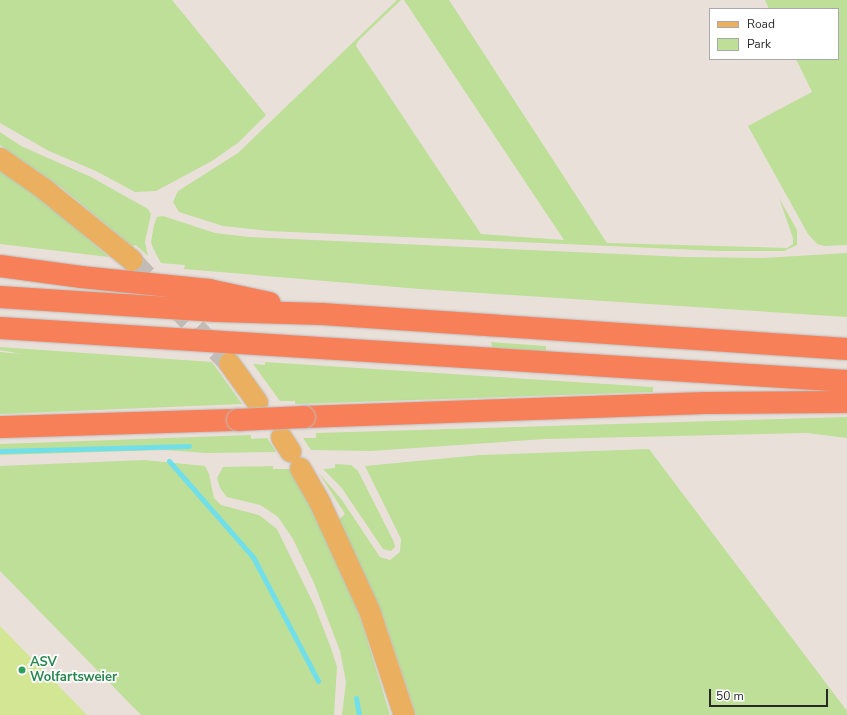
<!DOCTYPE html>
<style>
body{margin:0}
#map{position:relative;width:847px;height:715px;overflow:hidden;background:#eae0da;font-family:"Nunito Sans",sans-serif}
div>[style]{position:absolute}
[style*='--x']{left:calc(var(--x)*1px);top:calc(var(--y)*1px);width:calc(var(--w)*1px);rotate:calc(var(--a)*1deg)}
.green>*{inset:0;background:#bddf98}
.pitch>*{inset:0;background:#d2e694}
.stream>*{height:5px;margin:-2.5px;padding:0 2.5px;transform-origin:2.5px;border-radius:2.5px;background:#70dfe9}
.primary-tunnel>*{height:21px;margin-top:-10.5px;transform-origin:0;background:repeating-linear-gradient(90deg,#c3bbb6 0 21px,transparent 0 31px)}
.roads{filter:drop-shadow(0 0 1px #bebebe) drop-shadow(0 0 1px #bebebe)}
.primary>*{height:21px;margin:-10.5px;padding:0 10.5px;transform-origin:10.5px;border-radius:10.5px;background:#eab05f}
.highway>*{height:22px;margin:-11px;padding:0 11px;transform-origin:11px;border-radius:11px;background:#f78058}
.bridges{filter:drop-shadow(0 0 1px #bebebe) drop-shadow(0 0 1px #bebebe)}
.highway-bridge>*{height:22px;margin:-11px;padding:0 11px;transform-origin:11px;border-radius:11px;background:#f78058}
.dots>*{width:11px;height:11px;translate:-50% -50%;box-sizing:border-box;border:2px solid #fff;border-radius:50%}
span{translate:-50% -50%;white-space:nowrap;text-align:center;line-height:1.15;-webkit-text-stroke:3.5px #fff;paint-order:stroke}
.leisure-label{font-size:13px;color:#27864d;font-weight:700}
.left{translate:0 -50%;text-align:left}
.legend{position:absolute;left:709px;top:8px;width:130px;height:52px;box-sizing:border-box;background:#fff;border:1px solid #a9a9a9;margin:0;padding:5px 7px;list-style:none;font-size:12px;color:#282828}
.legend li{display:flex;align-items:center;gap:8px;height:20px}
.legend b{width:20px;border:1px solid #a9a9a9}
.scale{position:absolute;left:709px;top:689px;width:119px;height:18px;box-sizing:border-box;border:2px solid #282828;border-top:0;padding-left:5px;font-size:12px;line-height:14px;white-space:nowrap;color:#282828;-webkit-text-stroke:3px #fff;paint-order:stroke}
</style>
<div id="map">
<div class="green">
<div style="clip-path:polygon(0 0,172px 0,266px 115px,239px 142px,212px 161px,156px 191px,135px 192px,96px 171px,49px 151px,0 123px)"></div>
<div style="clip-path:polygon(397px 0,401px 0,358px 41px,356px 46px,481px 234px,564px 240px,404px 0,449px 0,607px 243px,787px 248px,793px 244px,793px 238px,779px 198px,797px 230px,797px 245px,784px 251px,721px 251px,269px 231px,223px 226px,179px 212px,173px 202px,178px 191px,238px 153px)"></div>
<div style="clip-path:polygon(765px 0,847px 0,847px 245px,824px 246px,817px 244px,808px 234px,748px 126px,812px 92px,796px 59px,838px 59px,838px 9px,769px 9px)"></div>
<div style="clip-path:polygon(0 132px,21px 146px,91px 177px,148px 209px,151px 214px,145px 242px,148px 256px,136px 245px,132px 246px,62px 188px,0 145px)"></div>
<div style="clip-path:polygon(0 169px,85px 231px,89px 240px,109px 257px,0 244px)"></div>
<div style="clip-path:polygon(163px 216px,215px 233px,249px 237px,685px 257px,763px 258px,847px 253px,847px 317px,420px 289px,184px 269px,185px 265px,161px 263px,153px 248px,151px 242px,154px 225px,157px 217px)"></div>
<div style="clip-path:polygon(491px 342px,546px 346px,546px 352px,493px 350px)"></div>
<div style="clip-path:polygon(0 347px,212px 362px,242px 404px,0 414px,0 352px,21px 354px,0 350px)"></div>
<div style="clip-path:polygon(265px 362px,653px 387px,653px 392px,295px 404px,295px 401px,280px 401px,253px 364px,265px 365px)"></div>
<div style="clip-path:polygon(847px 417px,847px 438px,807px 433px,545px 439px,371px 451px,311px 450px,303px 438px,316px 438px,316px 433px)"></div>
<div style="clip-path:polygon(251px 435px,251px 439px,267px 438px,276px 452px,206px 453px,164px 450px,0 455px,0 444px)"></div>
<div style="clip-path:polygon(649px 449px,847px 711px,847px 715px,416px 715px,388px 631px,339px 519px,345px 514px,319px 473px,342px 500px,380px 557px,390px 560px,400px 552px,401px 539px,365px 466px,480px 455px)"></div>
<div style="clip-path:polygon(144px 460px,205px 466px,209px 474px,214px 498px,221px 505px,259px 515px,277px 529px,315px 607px,331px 648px,337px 667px,334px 715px,141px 715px,0 571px,0 466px)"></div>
<div style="clip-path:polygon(335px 464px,351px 465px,358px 471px,394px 542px,395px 547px,391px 551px,383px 549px,341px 487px,323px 469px,335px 468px)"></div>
<div style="clip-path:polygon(273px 466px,273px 469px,291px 469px,339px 562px,362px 623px,390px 715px,342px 715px,346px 682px,340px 651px,314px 583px,293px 539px,278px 517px,268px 510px,260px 505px,227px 497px,220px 488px,217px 478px,223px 467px)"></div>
</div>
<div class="pitch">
<div style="clip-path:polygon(0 626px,87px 715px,0 715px)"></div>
</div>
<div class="stream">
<div style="--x:0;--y:451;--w:189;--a:-1.5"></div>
<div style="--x:169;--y:461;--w:128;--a:48.8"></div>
<div style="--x:253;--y:557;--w:140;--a:62.3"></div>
<div style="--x:356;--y:698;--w:17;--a:80"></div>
</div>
<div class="primary-tunnel">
<div style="--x:132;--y:260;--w:141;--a:46.7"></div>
</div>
<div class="roads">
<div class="primary">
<div style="--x:0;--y:158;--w:52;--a:34.9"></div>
<div style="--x:43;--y:188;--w:114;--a:39"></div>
<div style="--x:229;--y:363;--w:48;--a:54.3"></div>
<div style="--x:281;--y:437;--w:17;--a:57"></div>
<div style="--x:300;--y:468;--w:38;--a:60"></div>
<div style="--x:319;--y:501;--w:120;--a:65.4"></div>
<div style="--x:369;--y:610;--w:111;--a:71.6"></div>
</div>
<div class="highway">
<div style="--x:0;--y:266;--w:82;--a:7.7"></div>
<div style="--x:81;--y:277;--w:129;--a:5.8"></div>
<div style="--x:209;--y:290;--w:62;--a:12"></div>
<div style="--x:0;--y:297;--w:217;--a:3.7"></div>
<div style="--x:217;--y:311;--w:105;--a:1.6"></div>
<div style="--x:322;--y:314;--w:526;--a:3.81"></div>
<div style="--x:0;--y:328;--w:849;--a:3.58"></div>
<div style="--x:304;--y:417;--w:401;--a:-2"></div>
<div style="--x:705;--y:403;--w:142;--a:-0.4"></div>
<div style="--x:0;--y:427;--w:238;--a:-1.7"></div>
</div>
</div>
<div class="bridges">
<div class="highway-bridge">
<div style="--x:238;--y:420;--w:66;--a:-2.6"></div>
</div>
</div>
<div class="dots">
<div style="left:22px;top:670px;background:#2e9e5b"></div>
</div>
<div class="leisure-label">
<span class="left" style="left:30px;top:670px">ASV<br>Wolfartsweier</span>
</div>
<ul class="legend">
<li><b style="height:5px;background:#eab05f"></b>Road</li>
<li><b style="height:11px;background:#bddf98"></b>Park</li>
</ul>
<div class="scale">50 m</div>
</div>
